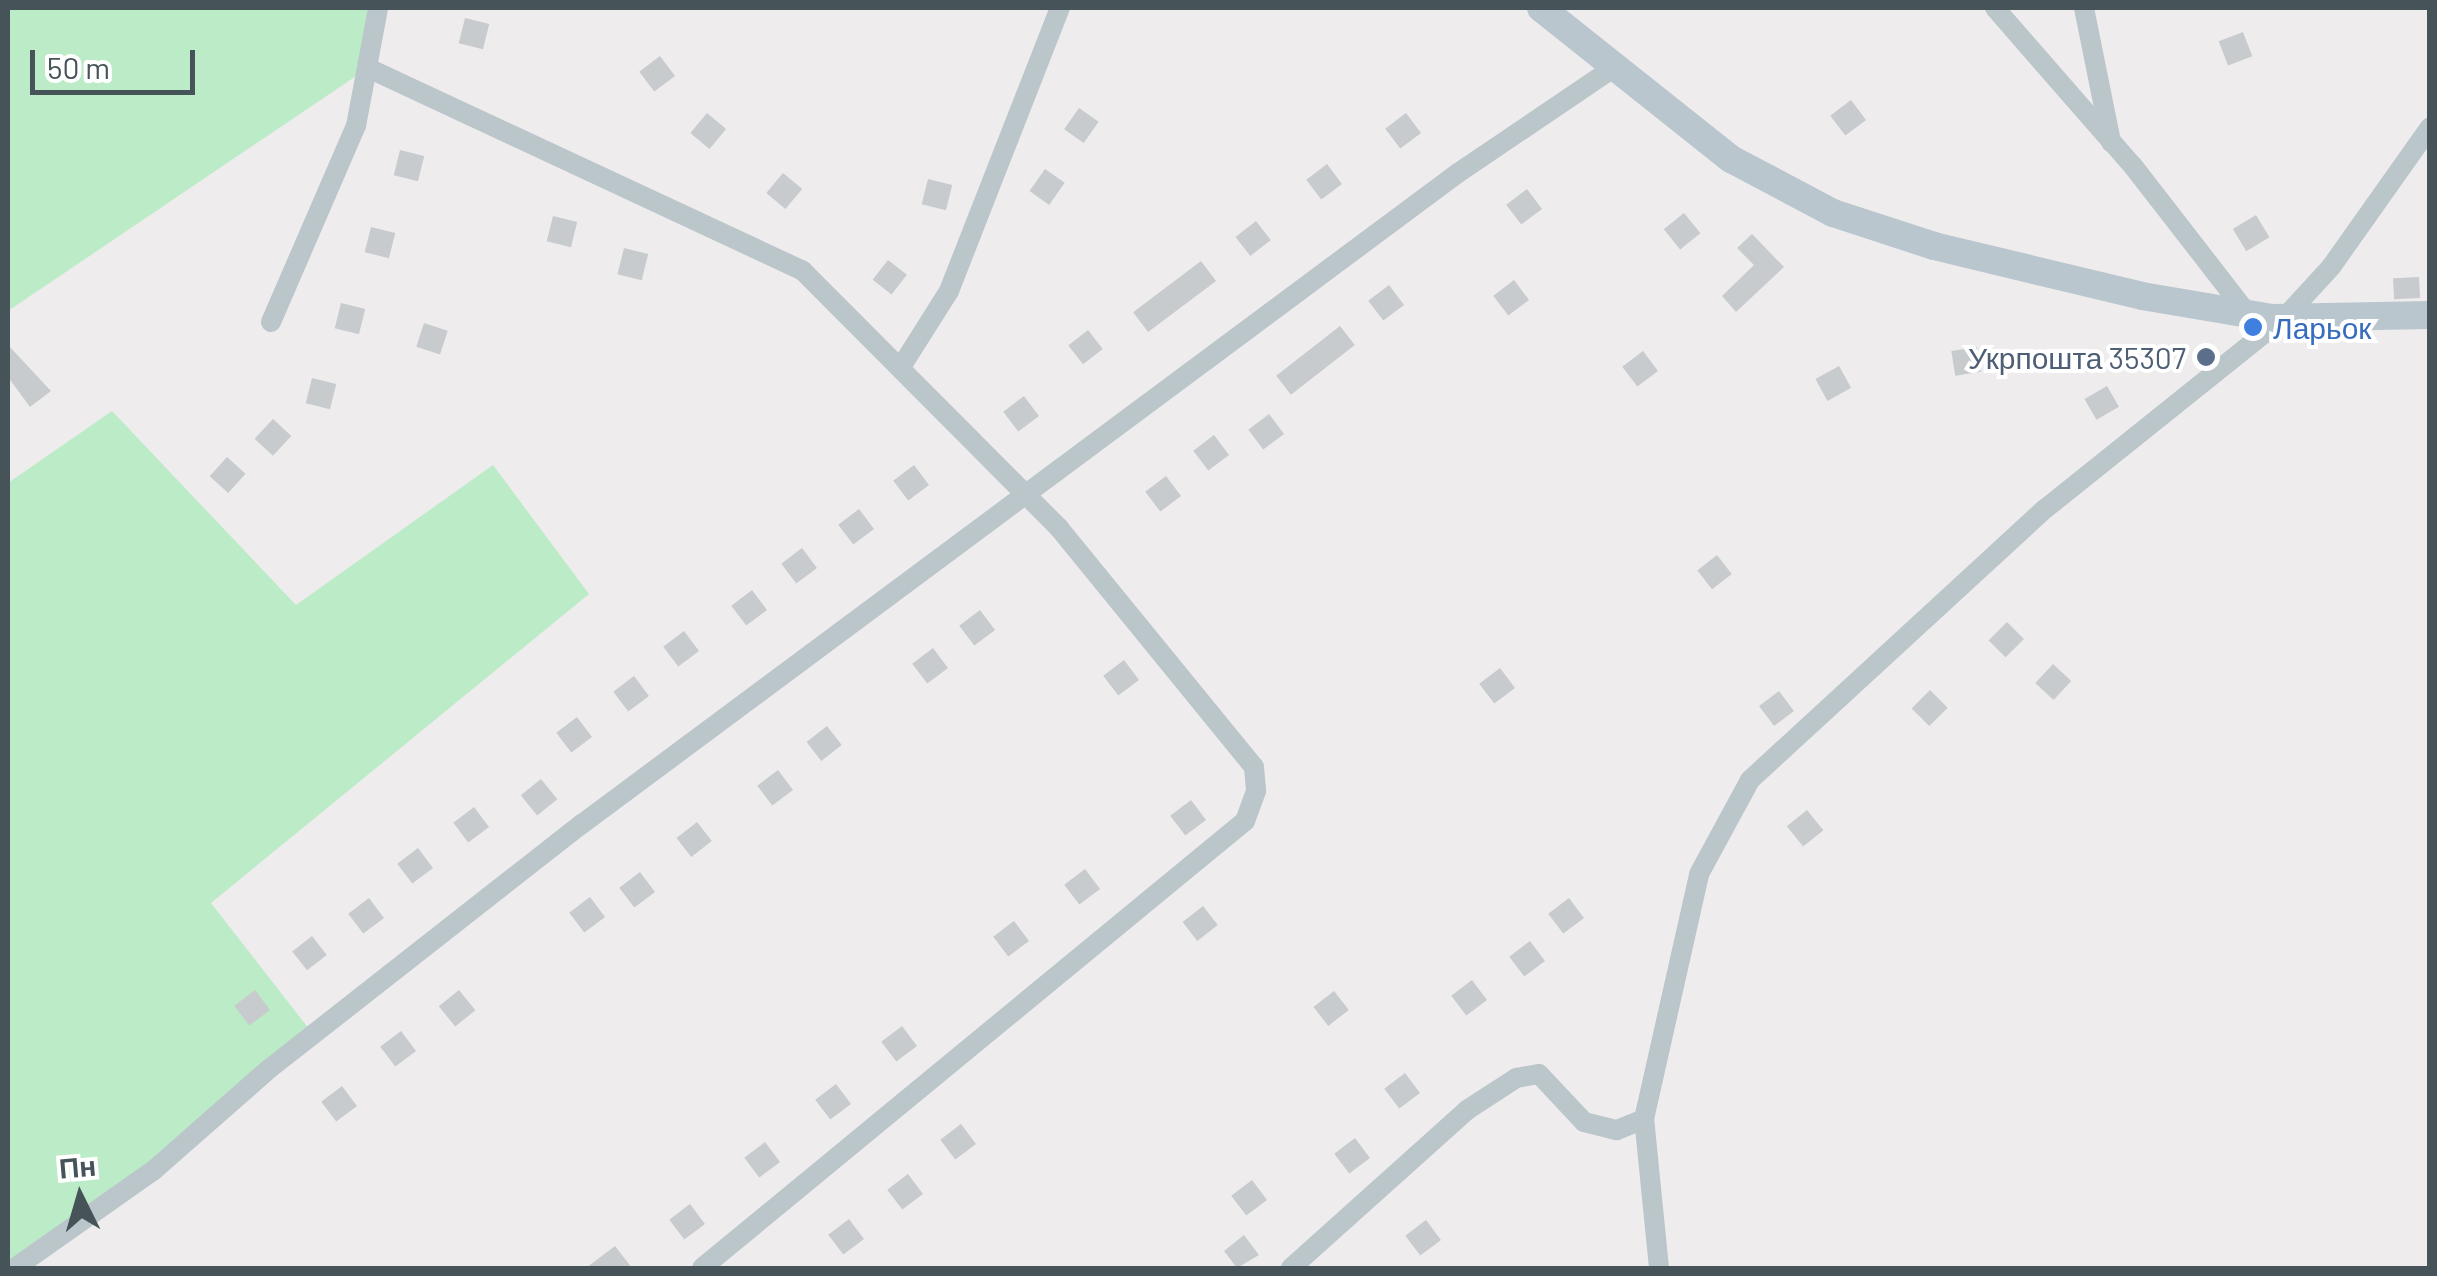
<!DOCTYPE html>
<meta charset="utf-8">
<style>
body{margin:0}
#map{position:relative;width:2437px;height:1276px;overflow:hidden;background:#efeced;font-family:Barlow,sans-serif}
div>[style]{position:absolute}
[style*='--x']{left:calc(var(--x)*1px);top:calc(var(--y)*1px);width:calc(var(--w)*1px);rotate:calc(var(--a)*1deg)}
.green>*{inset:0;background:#bcebc7}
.building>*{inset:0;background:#c7cbce;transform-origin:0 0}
.street>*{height:20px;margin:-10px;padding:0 10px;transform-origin:10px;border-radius:10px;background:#bbc6cb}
.secondary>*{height:28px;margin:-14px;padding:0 14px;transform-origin:14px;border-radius:14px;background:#b9c6ce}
.dots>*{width:28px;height:28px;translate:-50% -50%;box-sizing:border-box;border:5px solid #fff;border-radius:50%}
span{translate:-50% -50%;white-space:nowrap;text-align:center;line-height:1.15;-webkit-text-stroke:8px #fff;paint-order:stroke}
.shop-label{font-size:30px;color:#366cbe}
.left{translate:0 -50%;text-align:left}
.service-label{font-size:30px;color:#4e5e75}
.right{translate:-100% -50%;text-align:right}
.frame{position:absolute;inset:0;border:10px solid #465359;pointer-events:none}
.north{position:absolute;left:30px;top:1146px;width:100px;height:100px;-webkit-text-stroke:8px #fff;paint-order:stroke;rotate:355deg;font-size:28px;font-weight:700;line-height:40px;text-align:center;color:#465359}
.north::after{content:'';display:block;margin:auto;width:35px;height:45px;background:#465359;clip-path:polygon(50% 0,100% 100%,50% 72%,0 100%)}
.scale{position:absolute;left:30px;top:50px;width:165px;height:45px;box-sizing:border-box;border:5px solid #465359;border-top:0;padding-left:12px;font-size:30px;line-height:35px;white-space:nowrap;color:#465359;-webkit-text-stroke:8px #fff;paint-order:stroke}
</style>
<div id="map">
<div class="green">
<div style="clip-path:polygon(8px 8px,378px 8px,368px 68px,8px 311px)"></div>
<div style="clip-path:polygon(112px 411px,296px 605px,493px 465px,589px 594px,211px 903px,313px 1034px,154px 1170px,8px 1268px,8px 483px)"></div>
</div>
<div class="building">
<div style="left:465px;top:18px;width:25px;height:26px;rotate:14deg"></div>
<div style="left:2243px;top:32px;width:26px;height:26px;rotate:69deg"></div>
<div style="left:660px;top:56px;width:25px;height:26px;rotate:53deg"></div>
<div style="left:1851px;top:100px;width:25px;height:26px;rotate:53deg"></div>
<div style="left:1079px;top:108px;width:24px;height:26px;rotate:35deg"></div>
<div style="left:707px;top:113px;width:25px;height:26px;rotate:40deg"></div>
<div style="left:1406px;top:113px;width:25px;height:26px;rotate:53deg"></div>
<div style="left:400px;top:150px;width:25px;height:26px;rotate:14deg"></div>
<div style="left:1327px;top:164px;width:25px;height:26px;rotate:53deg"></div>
<div style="left:1045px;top:169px;width:24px;height:27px;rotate:35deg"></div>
<div style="left:783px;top:173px;width:25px;height:26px;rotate:40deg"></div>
<div style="left:928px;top:179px;width:25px;height:26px;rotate:14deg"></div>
<div style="left:1527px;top:189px;width:25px;height:26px;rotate:53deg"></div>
<div style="left:1684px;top:213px;width:26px;height:26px;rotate:51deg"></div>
<div style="left:2256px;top:215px;width:26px;height:27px;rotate:59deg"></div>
<div style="left:553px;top:216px;width:25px;height:26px;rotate:14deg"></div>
<div style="left:1256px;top:221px;width:24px;height:26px;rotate:52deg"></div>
<div style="left:371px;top:227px;width:25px;height:26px;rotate:14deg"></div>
<div style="clip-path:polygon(1752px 234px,1784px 267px,1736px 312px,1722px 296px,1754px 265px,1737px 248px)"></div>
<div style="left:624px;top:248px;width:25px;height:27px;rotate:14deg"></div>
<div style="left:888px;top:260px;width:24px;height:25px;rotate:38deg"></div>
<div style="left:1201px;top:261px;width:25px;height:85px;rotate:53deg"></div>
<div style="left:2419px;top:277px;width:21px;height:26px;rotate:87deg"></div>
<div style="left:1514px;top:280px;width:25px;height:26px;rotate:53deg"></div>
<div style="left:1389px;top:285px;width:25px;height:26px;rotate:53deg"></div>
<div style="left:341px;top:303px;width:25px;height:26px;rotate:14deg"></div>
<div style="left:424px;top:323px;width:25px;height:25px;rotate:18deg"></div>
<div style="left:1340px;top:326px;width:24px;height:81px;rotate:52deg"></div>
<div style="left:1088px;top:330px;width:24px;height:25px;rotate:52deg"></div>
<div style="clip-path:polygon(8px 345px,51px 391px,30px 407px,8px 377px)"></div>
<div style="left:1977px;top:347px;width:25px;height:26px;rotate:81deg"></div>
<div style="left:1643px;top:351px;width:25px;height:26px;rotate:53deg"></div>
<div style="left:1839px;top:366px;width:25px;height:27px;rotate:61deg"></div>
<div style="left:312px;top:378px;width:25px;height:26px;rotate:14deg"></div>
<div style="left:2107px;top:386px;width:24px;height:26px;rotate:60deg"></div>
<div style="left:1024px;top:396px;width:25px;height:26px;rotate:53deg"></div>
<div style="left:1269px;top:414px;width:25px;height:26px;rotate:53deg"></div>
<div style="left:273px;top:419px;width:25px;height:27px;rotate:43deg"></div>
<div style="left:1214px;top:435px;width:25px;height:26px;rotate:53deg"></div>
<div style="left:227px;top:457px;width:25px;height:26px;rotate:42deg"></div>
<div style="left:914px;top:465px;width:25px;height:26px;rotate:53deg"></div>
<div style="left:1166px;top:476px;width:25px;height:26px;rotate:53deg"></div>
<div style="left:859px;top:509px;width:25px;height:26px;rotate:53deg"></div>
<div style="left:802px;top:548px;width:25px;height:26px;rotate:53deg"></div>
<div style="left:1717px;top:555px;width:24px;height:25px;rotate:52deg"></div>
<div style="left:752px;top:590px;width:25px;height:26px;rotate:53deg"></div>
<div style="left:980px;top:610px;width:25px;height:26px;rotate:53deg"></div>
<div style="left:2007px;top:622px;width:24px;height:26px;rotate:45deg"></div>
<div style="left:684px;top:631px;width:25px;height:26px;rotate:53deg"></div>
<div style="left:933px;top:648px;width:25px;height:26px;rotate:53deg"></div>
<div style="left:1124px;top:660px;width:25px;height:26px;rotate:53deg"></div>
<div style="left:2053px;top:664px;width:25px;height:26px;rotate:43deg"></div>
<div style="left:1500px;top:668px;width:25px;height:26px;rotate:53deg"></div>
<div style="left:634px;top:676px;width:25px;height:26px;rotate:53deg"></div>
<div style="left:1930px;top:690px;width:25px;height:26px;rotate:45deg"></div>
<div style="left:1779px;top:691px;width:25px;height:25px;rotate:53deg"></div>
<div style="left:577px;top:717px;width:25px;height:26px;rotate:53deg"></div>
<div style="left:827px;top:726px;width:24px;height:26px;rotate:52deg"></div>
<div style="left:778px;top:770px;width:25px;height:26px;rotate:53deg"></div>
<div style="left:541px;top:779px;width:26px;height:26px;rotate:51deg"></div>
<div style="left:1191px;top:800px;width:25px;height:26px;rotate:53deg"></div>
<div style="left:474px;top:807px;width:25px;height:26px;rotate:53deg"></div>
<div style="left:1807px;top:810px;width:26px;height:26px;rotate:51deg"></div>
<div style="left:697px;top:822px;width:24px;height:26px;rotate:52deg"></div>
<div style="left:418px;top:848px;width:25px;height:26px;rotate:53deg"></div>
<div style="left:1085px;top:869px;width:25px;height:26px;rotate:53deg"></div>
<div style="left:640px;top:872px;width:25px;height:26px;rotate:53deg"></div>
<div style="left:590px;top:897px;width:25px;height:26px;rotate:53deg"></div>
<div style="left:369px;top:898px;width:25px;height:26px;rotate:53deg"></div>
<div style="left:1569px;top:898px;width:25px;height:26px;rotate:53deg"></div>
<div style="left:1203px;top:906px;width:24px;height:26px;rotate:52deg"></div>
<div style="left:1014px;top:921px;width:25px;height:26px;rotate:53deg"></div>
<div style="left:312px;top:936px;width:24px;height:25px;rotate:52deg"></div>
<div style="left:1530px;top:941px;width:25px;height:26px;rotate:53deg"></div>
<div style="left:1472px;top:980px;width:25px;height:26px;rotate:53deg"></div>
<div style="left:255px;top:990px;width:25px;height:26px;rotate:53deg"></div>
<div style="left:459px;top:990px;width:26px;height:26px;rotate:51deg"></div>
<div style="left:1334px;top:991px;width:24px;height:26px;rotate:52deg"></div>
<div style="left:902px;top:1026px;width:25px;height:26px;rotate:53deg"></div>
<div style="left:401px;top:1031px;width:25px;height:26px;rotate:53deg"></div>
<div style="left:1405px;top:1073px;width:25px;height:26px;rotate:53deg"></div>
<div style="left:836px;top:1084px;width:25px;height:26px;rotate:53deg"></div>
<div style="left:342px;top:1086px;width:25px;height:26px;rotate:53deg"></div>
<div style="left:961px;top:1124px;width:25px;height:26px;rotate:53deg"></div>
<div style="left:1355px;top:1138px;width:25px;height:26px;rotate:53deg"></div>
<div style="left:765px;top:1142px;width:25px;height:26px;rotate:53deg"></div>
<div style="left:908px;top:1174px;width:25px;height:26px;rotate:53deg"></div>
<div style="left:1252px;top:1180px;width:25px;height:26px;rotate:53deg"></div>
<div style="left:690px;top:1204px;width:25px;height:26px;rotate:53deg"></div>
<div style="left:849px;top:1219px;width:25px;height:26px;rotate:53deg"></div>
<div style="left:1426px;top:1220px;width:25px;height:26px;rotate:53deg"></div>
<div style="clip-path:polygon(1244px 1235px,1259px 1255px,1237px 1268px,1224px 1251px)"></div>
<div style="clip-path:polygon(615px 1246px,632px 1268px,586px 1268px)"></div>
</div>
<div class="street">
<div style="--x:1995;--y:8;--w:210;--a:48.9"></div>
<div style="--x:2133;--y:166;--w:187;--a:52.2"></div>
<div style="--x:2084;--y:8;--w:137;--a:78.6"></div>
<div style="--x:368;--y:68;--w:480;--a:25"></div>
<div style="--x:803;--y:271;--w:363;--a:45.1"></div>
<div style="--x:1059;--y:528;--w:308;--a:50.8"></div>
<div style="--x:1254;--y:767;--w:24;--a:85"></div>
<div style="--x:1256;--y:791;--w:32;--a:110"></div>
<div style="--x:1245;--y:821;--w:703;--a:140.54"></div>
<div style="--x:271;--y:322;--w:214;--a:-66.6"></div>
<div style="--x:356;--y:126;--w:120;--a:-79.4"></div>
<div style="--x:901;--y:367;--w:90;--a:-57.7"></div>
<div style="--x:949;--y:291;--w:304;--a:-68.6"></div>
<div style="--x:15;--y:1268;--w:170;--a:-35.2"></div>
<div style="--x:154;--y:1170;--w:153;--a:-41.3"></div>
<div style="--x:269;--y:1069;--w:397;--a:-38.1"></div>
<div style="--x:582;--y:824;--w:1091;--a:-36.62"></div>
<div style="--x:1458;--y:173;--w:191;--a:-34.1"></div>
<div style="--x:1291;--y:1268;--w:237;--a:-41.9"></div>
<div style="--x:1467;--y:1110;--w:59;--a:-33.1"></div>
<div style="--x:1516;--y:1078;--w:23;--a:-10"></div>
<div style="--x:1539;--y:1074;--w:66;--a:46.8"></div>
<div style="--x:1584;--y:1122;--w:34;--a:14"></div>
<div style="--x:1617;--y:1130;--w:29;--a:-22"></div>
<div style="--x:1659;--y:1268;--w:150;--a:-95.7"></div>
<div style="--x:1644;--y:1119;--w:251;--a:-77.3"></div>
<div style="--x:1699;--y:874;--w:107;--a:-61.5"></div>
<div style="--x:1750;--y:780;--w:401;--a:-42.6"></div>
<div style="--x:2045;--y:509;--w:307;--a:-38.7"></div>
<div style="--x:2285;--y:317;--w:68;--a:-47.4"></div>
<div style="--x:2331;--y:267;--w:171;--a:-54.7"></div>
</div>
<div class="secondary">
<div style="--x:1541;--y:8;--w:243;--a:38.5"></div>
<div style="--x:1731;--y:159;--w:115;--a:27.9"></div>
<div style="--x:1833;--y:213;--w:106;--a:18.1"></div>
<div style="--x:1934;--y:246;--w:214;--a:13.5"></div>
<div style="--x:2142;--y:296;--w:132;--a:9.6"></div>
<div style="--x:2272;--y:318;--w:158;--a:-1.1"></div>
</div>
<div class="dots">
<div style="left:2253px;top:327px;background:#3f7fe0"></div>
<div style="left:2206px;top:357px;background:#5c6f8a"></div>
</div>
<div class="shop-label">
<span class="left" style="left:2273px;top:327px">Ларьок</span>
</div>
<div class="service-label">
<span class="right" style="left:2186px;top:357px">Укрпошта 35307</span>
</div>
<div class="frame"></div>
<div class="north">Пн</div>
<div class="scale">50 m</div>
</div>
